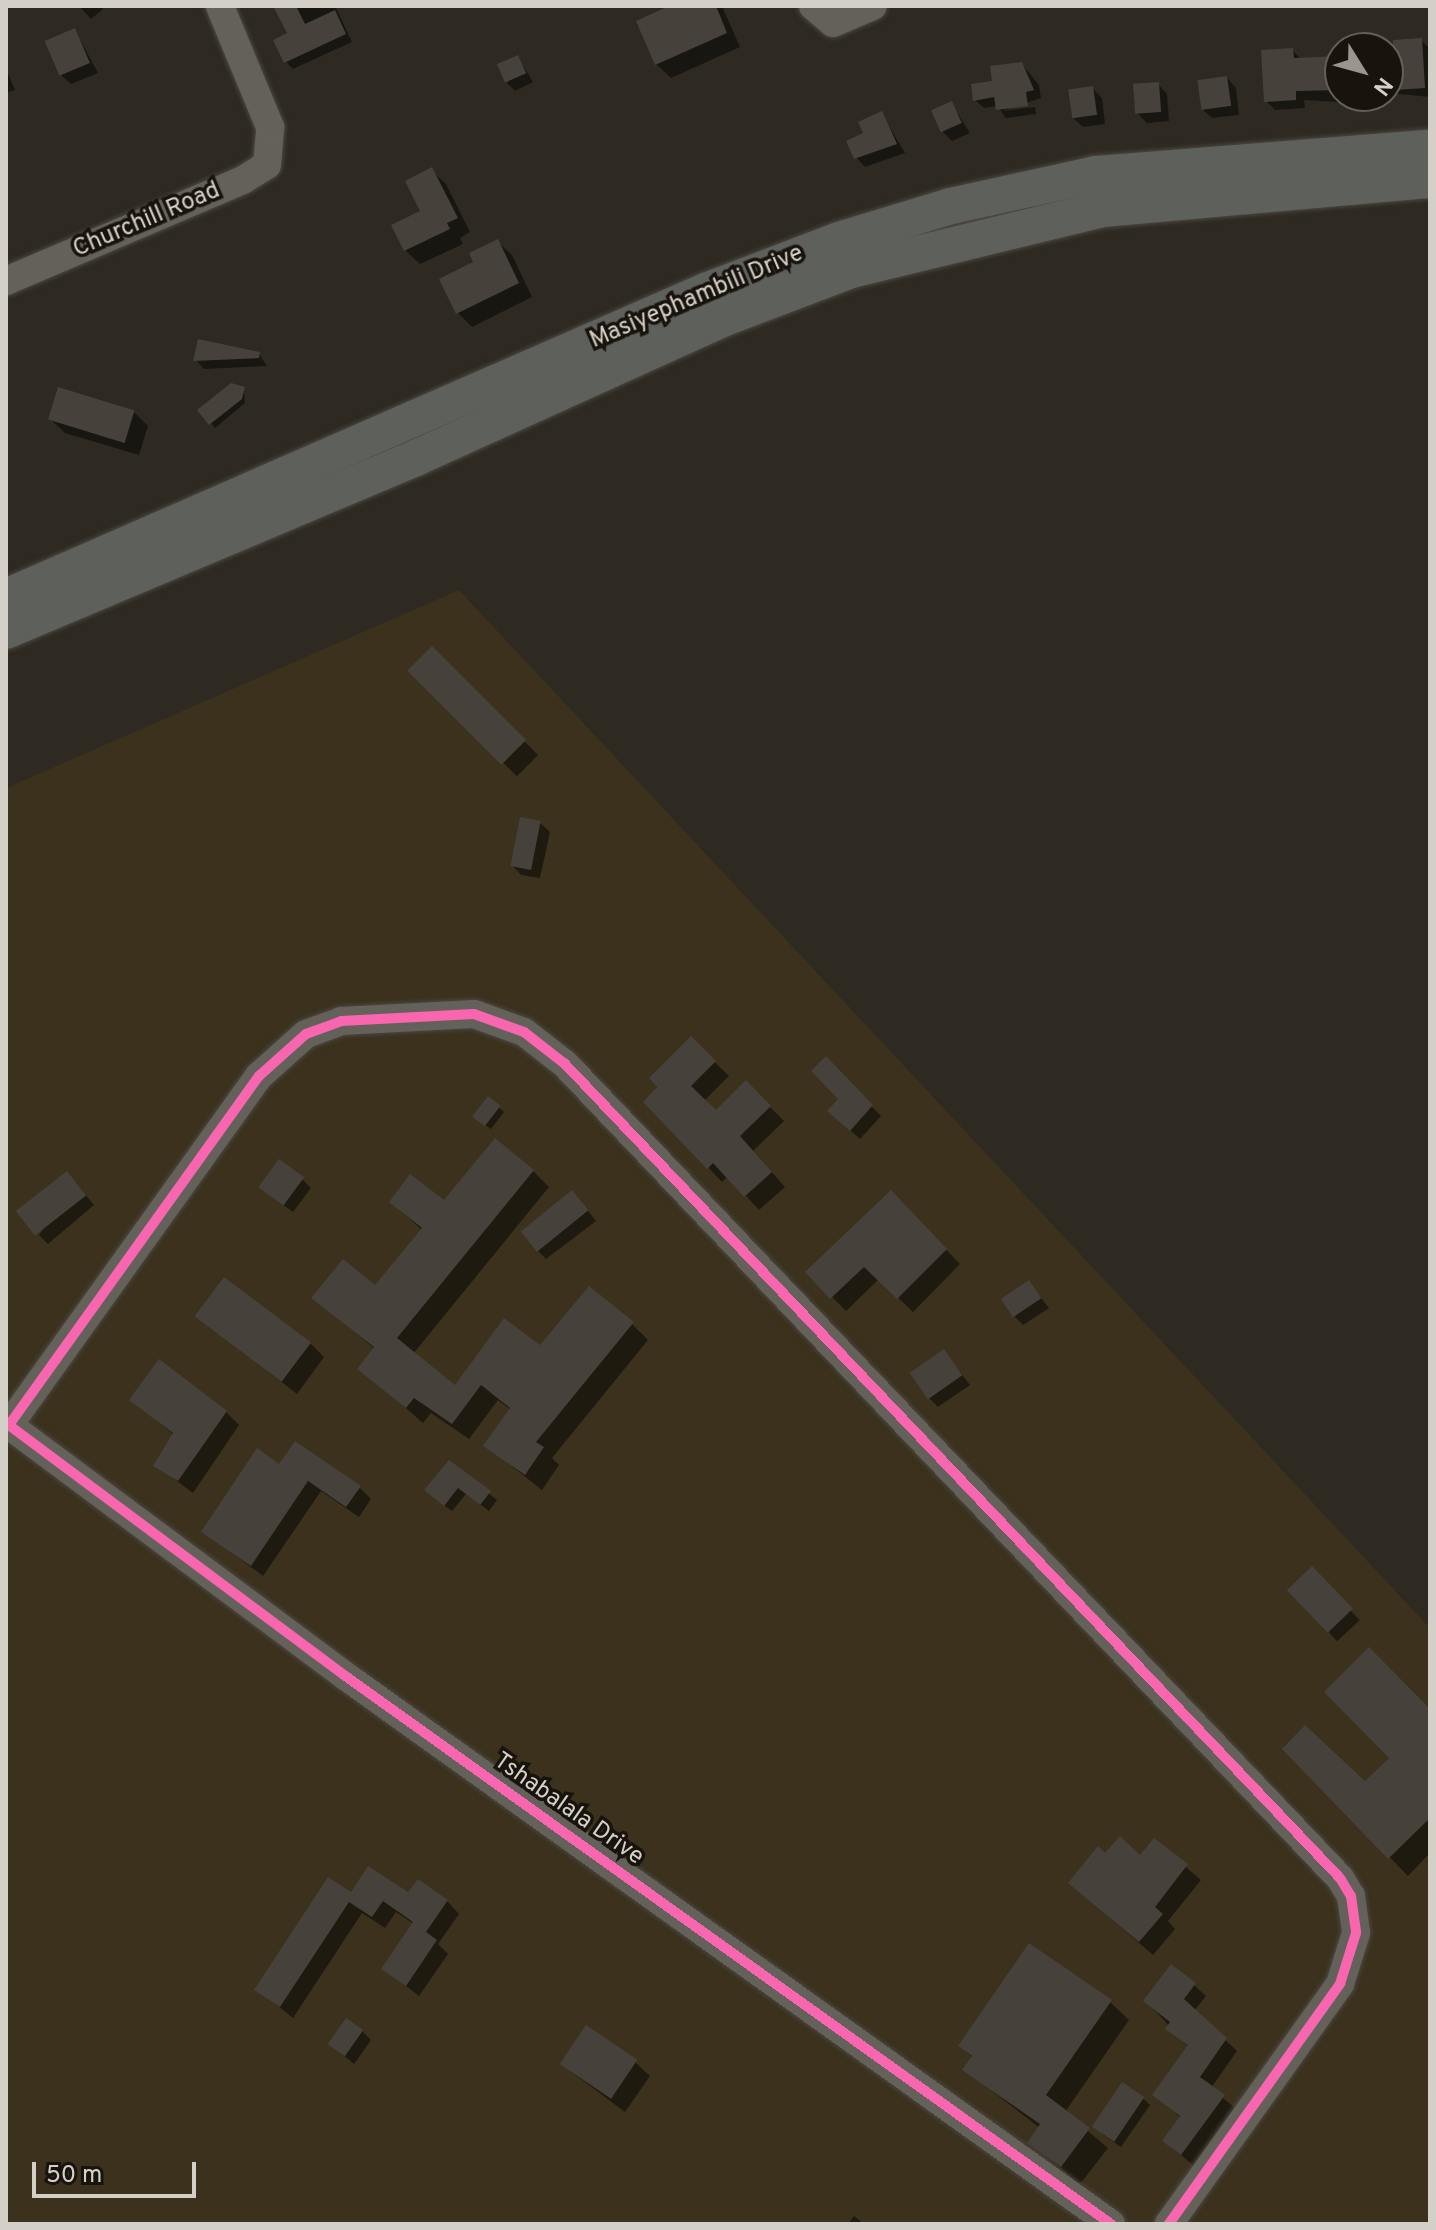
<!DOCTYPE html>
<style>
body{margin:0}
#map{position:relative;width:1436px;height:2230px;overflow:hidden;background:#2e2a21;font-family:Overpass,sans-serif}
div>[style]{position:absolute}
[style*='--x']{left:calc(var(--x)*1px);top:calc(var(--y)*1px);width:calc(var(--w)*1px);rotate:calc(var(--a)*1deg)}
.built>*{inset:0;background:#3b311d}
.shadow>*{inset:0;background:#0007;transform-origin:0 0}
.building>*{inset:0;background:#46423b;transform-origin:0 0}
.roads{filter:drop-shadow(0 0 2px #4b4740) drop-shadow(0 0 2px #4b4740)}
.minor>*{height:28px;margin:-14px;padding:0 14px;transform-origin:14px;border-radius:14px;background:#64615a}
.major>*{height:36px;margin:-18px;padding:0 18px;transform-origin:18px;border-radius:18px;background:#5e615b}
.cycleway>*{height:10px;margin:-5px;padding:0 5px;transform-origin:5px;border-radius:5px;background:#f766af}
span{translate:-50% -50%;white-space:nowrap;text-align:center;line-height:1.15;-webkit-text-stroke:7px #18140d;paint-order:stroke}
.street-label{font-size:24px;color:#d5d0c7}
.frame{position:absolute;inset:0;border:8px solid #d5d0c7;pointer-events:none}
.north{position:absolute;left:1324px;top:32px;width:80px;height:80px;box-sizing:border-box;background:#18140d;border:2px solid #645f57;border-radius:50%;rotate:127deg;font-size:22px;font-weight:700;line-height:32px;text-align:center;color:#d5d0c7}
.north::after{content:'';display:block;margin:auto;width:28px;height:36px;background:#9b968d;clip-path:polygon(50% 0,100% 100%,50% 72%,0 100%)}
.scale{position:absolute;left:32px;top:2162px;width:164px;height:36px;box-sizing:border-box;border:4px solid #d5d0c7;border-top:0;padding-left:10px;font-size:24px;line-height:28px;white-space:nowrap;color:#d5d0c7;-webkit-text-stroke:6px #18140d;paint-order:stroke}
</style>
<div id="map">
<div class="built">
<div style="clip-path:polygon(459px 590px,1430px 1628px,1430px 2224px,6px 2224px,6px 788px)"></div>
</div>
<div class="shadow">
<div style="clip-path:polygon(79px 6px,101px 6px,103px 9px,91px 19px)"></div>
<div style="clip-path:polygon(276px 6px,335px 6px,352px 42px,293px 69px,285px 61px,290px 34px)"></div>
<div style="clip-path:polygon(674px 6px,722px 6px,740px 47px,671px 78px,656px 64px)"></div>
<div style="clip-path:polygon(75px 30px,98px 73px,71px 84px,61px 75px)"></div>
<div style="clip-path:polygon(1421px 40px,1430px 49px,1430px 97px,1388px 93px,1388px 66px,1396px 66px)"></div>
<div style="clip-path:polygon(1292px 50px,1301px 59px,1340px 58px,1340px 96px,1369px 96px,1369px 104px,1304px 100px,1305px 108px,1275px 110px,1266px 101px)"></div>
<div style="clip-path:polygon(518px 58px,533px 82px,515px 91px,506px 82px)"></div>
<div style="clip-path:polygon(1022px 64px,1039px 85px,1041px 98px,1002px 111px,1035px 107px,1036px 114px,1006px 118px,997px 106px,984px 108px,975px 100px)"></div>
<div style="clip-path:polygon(6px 69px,15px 90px,6px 93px)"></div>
<div style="clip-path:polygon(1227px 78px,1236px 88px,1239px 115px,1212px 118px,1202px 109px)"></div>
<div style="clip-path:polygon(1158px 84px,1167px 94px,1169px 121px,1147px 123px,1138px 114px)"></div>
<div style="clip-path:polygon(1092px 88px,1102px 98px,1105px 124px,1083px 127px,1073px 118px)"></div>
<div style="clip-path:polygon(951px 103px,970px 133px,952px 141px,943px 132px)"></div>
<div style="clip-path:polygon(881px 113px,905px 153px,865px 167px,856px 157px)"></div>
<div style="clip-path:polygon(431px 170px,446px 184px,470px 232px,460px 238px,463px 244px,420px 264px,405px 250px,423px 212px)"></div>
<div style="clip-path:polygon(497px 241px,512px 255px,532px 297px,472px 327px,458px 313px,441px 280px,476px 262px)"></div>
<div style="clip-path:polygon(259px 354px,267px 366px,204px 369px,196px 360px)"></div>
<div style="clip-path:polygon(244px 388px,245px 403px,215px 428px,200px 410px)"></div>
<div style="clip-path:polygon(133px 411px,148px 426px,139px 455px,65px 433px,50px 419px)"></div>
<div style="left:432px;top:649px;width:150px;height:30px;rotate:45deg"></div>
<div style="clip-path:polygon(540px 823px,550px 832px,540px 878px,521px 875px,512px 865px)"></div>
<div style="clip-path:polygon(691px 1039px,729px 1076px,704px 1101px,716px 1113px,746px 1083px,784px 1121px,753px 1151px,785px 1187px,759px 1210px,728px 1176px,722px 1182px,646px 1102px)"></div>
<div style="clip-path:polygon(826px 1059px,881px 1116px,860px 1139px,839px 1120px,840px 1099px)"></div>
<div style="clip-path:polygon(488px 1099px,504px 1112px,491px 1129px,478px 1120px)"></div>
<div style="clip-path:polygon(533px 1171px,549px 1187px,413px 1354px,455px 1388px,540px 1348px,632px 1324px,648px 1340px,552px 1458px,559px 1465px,542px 1490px,486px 1446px,511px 1410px,498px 1400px,469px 1439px,431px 1413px,423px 1423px,360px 1368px,375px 1349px,314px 1298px,376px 1288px,422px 1230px,391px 1202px,444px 1203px)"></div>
<div style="clip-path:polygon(302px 1179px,311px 1188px,293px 1212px,270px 1195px)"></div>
<div style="clip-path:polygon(76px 1183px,94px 1205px,48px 1244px,39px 1235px)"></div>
<div style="clip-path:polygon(581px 1202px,596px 1221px,546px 1259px,537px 1250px)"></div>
<div style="clip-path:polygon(905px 1207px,960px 1264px,913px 1312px,879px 1279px,846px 1311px,808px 1273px)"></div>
<div style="clip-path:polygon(1029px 1283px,1049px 1308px,1023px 1325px,1014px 1316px)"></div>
<div style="clip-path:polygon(197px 1316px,310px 1343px,324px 1357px,297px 1394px)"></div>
<div style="clip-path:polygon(944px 1351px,970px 1385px,938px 1407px,929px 1398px)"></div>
<div style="clip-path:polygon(132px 1400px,226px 1412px,239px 1425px,193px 1493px,156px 1465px,174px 1435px)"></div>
<div style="clip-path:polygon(450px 1462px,497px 1500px,489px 1511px,466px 1494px,452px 1511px,434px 1498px)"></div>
<div style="clip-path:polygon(279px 1467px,360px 1488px,371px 1499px,359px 1517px,321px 1491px,263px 1576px,204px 1532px)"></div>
<div style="left:1312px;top:1569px;width:70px;height:31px;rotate:47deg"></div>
<div style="clip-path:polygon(1430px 1712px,1430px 1853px,1408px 1876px,1285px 1749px,1365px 1784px)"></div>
<div style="clip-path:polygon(1154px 1840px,1201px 1880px,1168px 1921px,1175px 1929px,1153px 1955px,1070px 1883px,1105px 1856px,1141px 1858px)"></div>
<div style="clip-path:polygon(351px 1894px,447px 1901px,459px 1914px,438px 1944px,448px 1954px,419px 1996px,383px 1968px,414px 1924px,396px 1912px,385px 1928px,362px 1913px,293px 2018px,257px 1989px)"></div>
<div style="clip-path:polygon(1194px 1985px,1206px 1996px,1194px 2011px,1237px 2051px,1211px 2088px,1235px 2108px,1193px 2165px,1164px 2141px,1181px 2118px,1155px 2095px,1189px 2047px,1146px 2001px)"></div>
<div style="clip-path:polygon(1110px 2002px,1129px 2020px,1065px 2112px,1108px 2148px,1080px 2184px,1029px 2142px,1040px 2128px,965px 2070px,973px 2058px,960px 2046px)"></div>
<div style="clip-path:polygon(362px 2031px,371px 2040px,354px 2064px,330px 2044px)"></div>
<div style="clip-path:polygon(635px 2062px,650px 2076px,625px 2112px,561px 2064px)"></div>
<div style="clip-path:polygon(1143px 2098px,1150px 2105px,1121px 2147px,1102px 2134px)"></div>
<div style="clip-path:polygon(854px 2216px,864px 2224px,848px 2224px)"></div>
</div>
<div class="building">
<div style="clip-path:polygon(273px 6px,296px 6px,305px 24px,335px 10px,346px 34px,284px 63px,273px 40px,287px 33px)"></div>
<div style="clip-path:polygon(669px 6px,716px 6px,727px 33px,655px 65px,636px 21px)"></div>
<div style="left:75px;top:28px;width:38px;height:33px;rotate:67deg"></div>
<div style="clip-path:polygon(1422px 38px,1425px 88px,1395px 90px,1395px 83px,1388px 84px,1388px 64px,1394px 64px,1393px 40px)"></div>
<div style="clip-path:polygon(1293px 48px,1294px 58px,1340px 56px,1340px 90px,1296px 91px,1296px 100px,1264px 102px,1261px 50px)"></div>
<div style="left:518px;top:55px;width:20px;height:23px;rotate:66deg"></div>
<div style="clip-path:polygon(1022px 62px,1034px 90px,1026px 92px,1028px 106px,996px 110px,994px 97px,973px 101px,971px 84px,992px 81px,990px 66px)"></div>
<div style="left:1227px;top:76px;width:30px;height:30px;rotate:82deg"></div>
<div style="left:1159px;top:82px;width:30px;height:26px;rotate:86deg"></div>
<div style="left:1093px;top:86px;width:29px;height:25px;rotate:82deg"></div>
<div style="left:952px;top:101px;width:24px;height:23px;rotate:66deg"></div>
<div style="clip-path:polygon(882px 111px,897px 144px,854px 159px,846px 141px,863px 133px,858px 122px)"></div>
<div style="clip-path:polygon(432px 167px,458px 218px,447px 223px,450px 229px,404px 251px,391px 225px,420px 211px,405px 181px)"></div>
<div style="clip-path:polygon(498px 239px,519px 283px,456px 314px,439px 279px,473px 262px,469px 253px)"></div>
<div style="clip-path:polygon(198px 339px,260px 352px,259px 358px,193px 361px)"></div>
<div style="clip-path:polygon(231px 383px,245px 387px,242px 399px,209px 425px,197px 410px)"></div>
<div style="left:58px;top:387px;width:80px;height:34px;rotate:17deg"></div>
<div style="left:432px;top:646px;width:133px;height:35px;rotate:45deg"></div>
<div style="left:520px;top:817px;width:21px;height:50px;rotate:11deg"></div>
<div style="clip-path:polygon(691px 1036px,716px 1061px,691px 1086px,716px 1110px,746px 1080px,771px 1106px,740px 1136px,772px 1172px,744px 1197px,713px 1163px,707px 1169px,643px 1102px,657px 1087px,649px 1078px)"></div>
<div style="clip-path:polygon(826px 1056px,873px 1105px,850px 1131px,827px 1111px,838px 1099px,811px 1071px)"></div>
<div style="left:488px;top:1096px;width:16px;height:26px;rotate:38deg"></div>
<div style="clip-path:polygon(495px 1138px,534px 1170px,397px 1338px,455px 1385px,504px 1318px,540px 1345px,589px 1286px,634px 1322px,536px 1442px,544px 1447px,525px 1475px,483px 1446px,510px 1408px,481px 1385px,452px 1424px,414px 1398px,406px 1408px,357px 1369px,374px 1347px,311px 1298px,343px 1259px,375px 1285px,422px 1228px,389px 1202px,410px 1174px,444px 1200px)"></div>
<div style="left:279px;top:1159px;width:31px;height:35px;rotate:36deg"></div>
<div style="left:67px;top:1171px;width:31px;height:65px;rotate:52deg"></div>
<div style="left:572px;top:1190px;width:26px;height:66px;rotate:51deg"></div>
<div style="clip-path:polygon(891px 1190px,947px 1249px,897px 1299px,864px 1267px,830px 1299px,805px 1272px)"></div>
<div style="left:224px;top:1277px;width:109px;height:49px;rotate:37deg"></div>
<div style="left:1029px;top:1280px;width:22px;height:34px;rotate:56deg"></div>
<div style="left:944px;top:1349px;width:32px;height:42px;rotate:55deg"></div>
<div style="clip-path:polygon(159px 1359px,227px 1411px,178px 1481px,153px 1466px,173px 1433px,129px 1400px)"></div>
<div style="clip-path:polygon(295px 1441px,361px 1486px,346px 1507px,308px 1481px,251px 1566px,201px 1532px,257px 1448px,279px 1464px)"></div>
<div style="clip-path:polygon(449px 1460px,491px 1491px,480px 1505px,458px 1488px,444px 1506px,424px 1490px)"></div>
<div style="left:1312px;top:1566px;width:59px;height:35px;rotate:46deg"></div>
<div style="clip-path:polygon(1369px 1647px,1430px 1709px,1430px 1818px,1388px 1859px,1282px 1749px,1305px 1725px,1365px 1781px,1389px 1758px,1324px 1692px)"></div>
<div style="clip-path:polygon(1120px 1836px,1140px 1855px,1154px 1838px,1188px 1864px,1155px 1907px,1163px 1914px,1139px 1942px,1068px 1883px,1098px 1846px,1105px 1853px)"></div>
<div style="clip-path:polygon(368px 1866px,408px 1892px,418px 1879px,448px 1900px,426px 1932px,437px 1940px,406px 1986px,381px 1969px,413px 1922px,383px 1901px,372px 1917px,349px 1902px,280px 2007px,254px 1990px,328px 1877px,351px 1892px)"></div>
<div style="clip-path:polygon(1029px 1943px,1112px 2000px,1046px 2095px,1090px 2128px,1061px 2167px,1027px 2143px,1040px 2124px,962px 2070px,972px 2056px,958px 2046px)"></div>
<div style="clip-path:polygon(1171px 1964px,1196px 1983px,1184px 1999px,1227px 2038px,1200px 2077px,1225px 2095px,1181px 2155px,1162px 2141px,1180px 2116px,1152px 2095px,1188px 2045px,1165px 2029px,1170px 2022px,1143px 2001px)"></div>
<div style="left:346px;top:2018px;width:21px;height:32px;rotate:35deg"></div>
<div style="left:586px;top:2025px;width:62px;height:47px;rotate:34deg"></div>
<div style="left:1122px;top:2082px;width:27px;height:54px;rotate:34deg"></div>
</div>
<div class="roads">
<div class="minor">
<div style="--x:813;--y:6;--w:26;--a:40"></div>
<div style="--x:833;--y:23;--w:43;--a:-23"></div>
<div style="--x:6;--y:281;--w:258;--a:-23.1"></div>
<div style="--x:243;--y:180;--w:28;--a:-32"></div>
<div style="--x:267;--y:165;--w:38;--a:-85"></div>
<div style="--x:270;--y:127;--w:131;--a:-112.5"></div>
<div style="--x:6;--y:1423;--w:422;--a:36.7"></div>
<div style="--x:344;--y:1675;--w:943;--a:35.59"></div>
<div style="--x:9;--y:1425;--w:429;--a:-54.4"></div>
<div style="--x:259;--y:1076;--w:63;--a:-41.8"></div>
<div style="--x:306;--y:1034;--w:37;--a:-20"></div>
<div style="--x:341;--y:1021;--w:133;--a:-3"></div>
<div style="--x:474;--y:1014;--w:53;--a:19.8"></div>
<div style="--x:524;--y:1032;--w:52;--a:38"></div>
<div style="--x:565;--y:1064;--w:1124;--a:46.41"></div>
<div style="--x:1340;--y:1878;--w:21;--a:59"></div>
<div style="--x:1351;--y:1896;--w:37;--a:82"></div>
<div style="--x:1356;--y:1933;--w:53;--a:107.4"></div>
<div style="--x:1340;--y:1984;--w:295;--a:125.5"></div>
</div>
<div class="major">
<div style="--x:6;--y:597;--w:766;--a:-23.62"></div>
<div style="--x:708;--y:290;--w:140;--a:-20.9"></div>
<div style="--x:839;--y:240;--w:117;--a:-16.9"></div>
<div style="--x:951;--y:206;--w:148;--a:-12.4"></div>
<div style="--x:1096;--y:174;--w:335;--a:-4.5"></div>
<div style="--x:6;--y:631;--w:447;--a:-22.9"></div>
<div style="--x:418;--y:457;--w:334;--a:-24.4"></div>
<div style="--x:722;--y:319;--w:138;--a:-20.8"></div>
<div style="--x:851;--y:270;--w:259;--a:-13.6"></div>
<div style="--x:1103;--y:209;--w:328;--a:-5.1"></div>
</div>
</div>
<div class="cycleway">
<div style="--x:6;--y:1423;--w:422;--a:36.7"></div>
<div style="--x:344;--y:1675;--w:943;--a:35.59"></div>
<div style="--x:9;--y:1425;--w:429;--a:-54.4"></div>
<div style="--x:259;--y:1076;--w:63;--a:-41.8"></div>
<div style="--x:306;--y:1034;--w:37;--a:-20"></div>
<div style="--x:341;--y:1021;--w:133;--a:-3"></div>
<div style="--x:474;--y:1014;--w:53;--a:19.8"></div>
<div style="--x:524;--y:1032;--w:52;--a:38"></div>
<div style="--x:565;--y:1064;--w:1124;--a:46.41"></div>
<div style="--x:1340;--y:1878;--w:21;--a:59"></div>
<div style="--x:1351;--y:1896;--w:37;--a:82"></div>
<div style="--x:1356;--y:1933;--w:53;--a:107.4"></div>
<div style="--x:1340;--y:1984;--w:295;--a:125.5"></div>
</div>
<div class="street-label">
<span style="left:147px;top:221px;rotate:-23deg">Churchill Road</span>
<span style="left:697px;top:298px;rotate:-23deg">Masiyephambili Drive</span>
<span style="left:568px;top:1810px;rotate:35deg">Tshabalala Drive</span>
</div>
<div class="frame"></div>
<div class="north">N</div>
<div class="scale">50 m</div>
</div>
